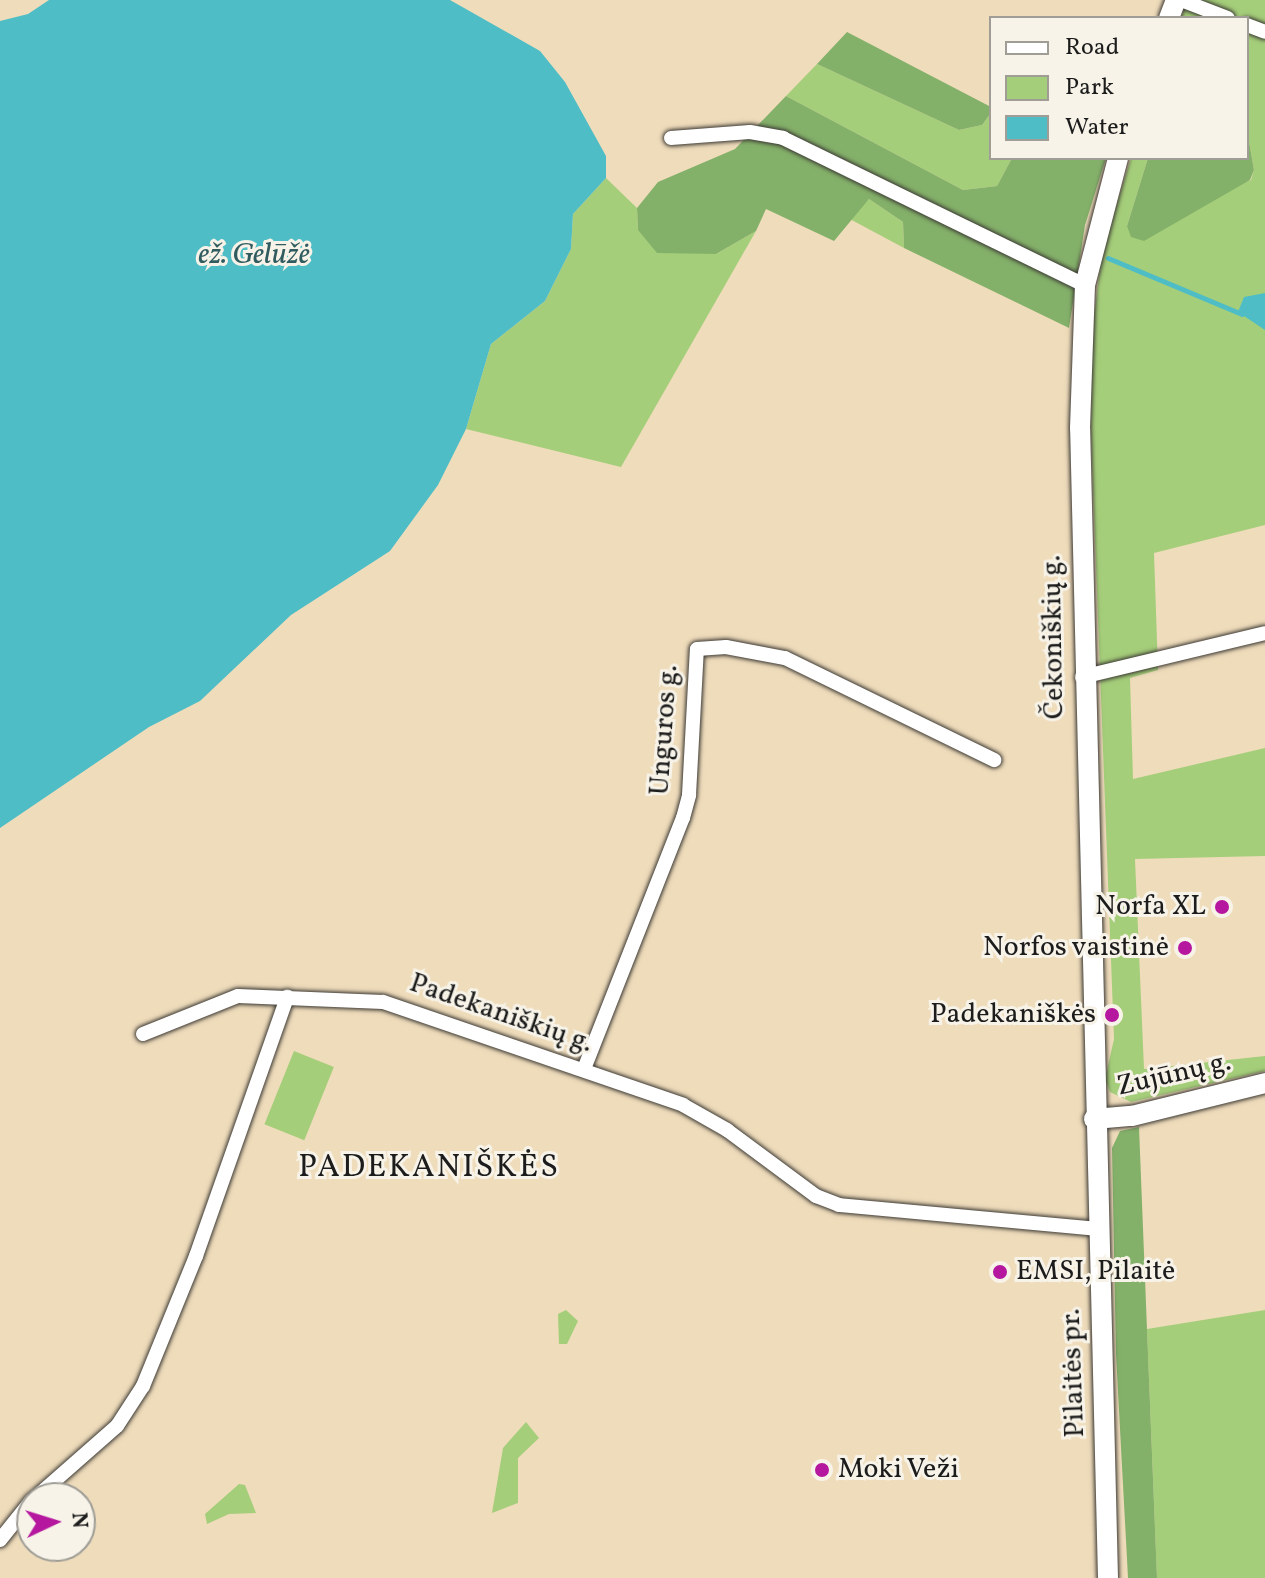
<!DOCTYPE html>
<meta charset="utf-8">
<style>
body{margin:0}
#map{position:relative;width:1265px;height:1578px;overflow:hidden;background:#efdcbb;font-family:Vollkorn,serif}
div>[style]{position:absolute}
[style*='--x']{left:calc(var(--x)*1px);top:calc(var(--y)*1px);width:calc(var(--w)*1px);rotate:calc(var(--a)*1deg)}
.green>*{inset:0;background:#a5ce7a;transform-origin:0 0}
.forest>*{inset:0;background:#84b16a}
.water>*{inset:0;background:#4fbdc6}
.stream>*{height:5px;margin:-2.5px;padding:0 2.5px;transform-origin:2.5px;border-radius:2.5px;background:#4fbdc6}
.roads{filter:drop-shadow(0 0 2px #3c3934) drop-shadow(0 0 2px #3c3934)}
.street>*{height:14px;margin:-7px;padding:0 7px;transform-origin:7px;border-radius:7px;background:#fff}
.secondary>*{height:20px;margin:-10px;padding:0 10px;transform-origin:10px;border-radius:10px;background:#fff}
.dots>*{width:22px;height:22px;translate:-50% -50%;box-sizing:border-box;border:4px solid #f7f3e8;border-radius:50%}
span{translate:-50% -50%;white-space:nowrap;text-align:center;line-height:1.15;-webkit-text-stroke:6px #f7f3e8;paint-order:stroke}
.street-label{font-size:28px;color:#1c1c1c}
.poi-label{font-size:28px;color:#1c1c1c}
.right{translate:-100% -50%;text-align:right}
.left{translate:0 -50%;text-align:left}
.water-label{font-size:30px;color:#305c60;font-style:italic}
.quarter-label{font-size:32px;color:#1c1c1c;letter-spacing:2px}
.legend{position:absolute;left:989px;top:16px;width:260px;height:144px;box-sizing:border-box;background:#f7f3e8;border:2px solid #9f9d96;margin:0;padding:10px 14px;list-style:none;font-size:24px;color:#1c1c1c}
.legend li{display:flex;align-items:center;gap:16px;height:40px}
.legend b{width:40px;border:2px solid #9f9d96}
.north{position:absolute;left:16px;top:1482px;width:80px;height:80px;box-sizing:border-box;background:#f7f3e8;border:2px solid #9f9d96;border-radius:50%;rotate:86deg;font-size:22px;font-weight:700;line-height:32px;text-align:center;color:#1c1c1c}
.north::after{content:'';display:block;margin:auto;width:28px;height:36px;background:#b5179e;clip-path:polygon(50% 0,100% 100%,50% 72%,0 100%)}
</style>
<div id="map">
<div class="green">
<div style="clip-path:polygon(1188px 0,1265px 0,1265px 525px,1154px 553px,1158px 670px,1130px 678px,1133px 779px,1265px 748px,1265px 856px,1135px 859px,1144px 1069px,1265px 1056px,1265px 1071px,1131px 1102px,1110px 1092px,1105px 1079px,1114px 1039px,1091px 434px,1092px 332px,1102px 252px,1131px 158px,1148px 158px,1127px 226px,1251px 180px,1254px 170px,1247px 130px,1247px 18px,1181px 18px)"></div>
<div style="clip-path:polygon(817px 64px,959px 130px,982px 125px,991px 113px,991px 158px,1012px 158px,997px 186px,963px 190px,786px 96px)"></div>
<div style="clip-path:polygon(606px 178px,637px 208px,638px 230px,716px 254px,756px 231px,621px 467px,466px 429px,491px 344px,545px 301px,571px 249px,573px 214px)"></div>
<div style="clip-path:polygon(869px 199px,903px 222px,904px 248px,848px 218px)"></div>
<div style="left:294px;top:1051px;width:43px;height:79px;rotate:22deg"></div>
<div style="clip-path:polygon(566px 1310px,578px 1321px,567px 1344px,559px 1344px,558px 1314px)"></div>
<div style="clip-path:polygon(1265px 1310px,1265px 1578px,1157px 1578px,1147px 1329px)"></div>
<div style="clip-path:polygon(526px 1422px,539px 1438px,518px 1458px,518px 1503px,492px 1513px,503px 1448px)"></div>
<div style="clip-path:polygon(239px 1484px,245px 1485px,256px 1513px,229px 1514px,207px 1524px,205px 1514px)"></div>
</div>
<div class="forest">
<div style="clip-path:polygon(847px 32px,991px 107px,991px 113px,982px 125px,959px 130px,817px 64px)"></div>
<div style="clip-path:polygon(786px 96px,963px 190px,997px 186px,1012px 158px,1106px 158px,1085px 225px,1069px 328px,904px 248px,903px 222px,869px 199px,834px 241px,766px 209px,756px 231px,716px 254px,657px 253px,638px 230px,637px 208px,658px 182px,735px 149px)"></div>
<div style="clip-path:polygon(1247px 130px,1254px 170px,1250px 180px,1144px 241px,1131px 237px,1127px 226px,1148px 158px,1247px 158px)"></div>
<div style="clip-path:polygon(1139px 1127px,1147px 1329px,1157px 1578px,1128px 1578px,1116px 1354px,1112px 1148px,1120px 1131px)"></div>
</div>
<div class="water">
<div style="clip-path:polygon(49px 0,450px 0,540px 51px,565px 82px,606px 156px,606px 178px,573px 214px,571px 249px,545px 301px,491px 344px,466px 429px,438px 485px,390px 551px,291px 615px,200px 701px,149px 727px,0 828px,0 21px,28px 14px)"></div>
<div style="clip-path:polygon(1265px 293px,1265px 330px,1238px 312px,1244px 297px)"></div>
</div>
<div class="stream">
<div style="--x:1108;--y:258;--w:145;--a:22.7"></div>
</div>
<div class="roads">
<div class="street">
<div style="--x:1181;--y:0;--w:50;--a:21"></div>
<div style="--x:1247;--y:25;--w:19;--a:21"></div>
<div style="--x:671;--y:138;--w:79;--a:-4.3"></div>
<div style="--x:750;--y:132;--w:34;--a:10"></div>
<div style="--x:783;--y:138;--w:336;--a:26"></div>
<div style="--x:1082;--y:677;--w:188;--a:-13.5"></div>
<div style="--x:143;--y:1034;--w:102;--a:-21.8"></div>
<div style="--x:238;--y:996;--w:145;--a:2.4"></div>
<div style="--x:383;--y:1002;--w:317;--a:18.9"></div>
<div style="--x:683;--y:1105;--w:51;--a:29.6"></div>
<div style="--x:727;--y:1130;--w:111;--a:36.6"></div>
<div style="--x:816;--y:1196;--w:25;--a:21"></div>
<div style="--x:839;--y:1205;--w:259;--a:5.3"></div>
<div style="--x:584;--y:1069;--w:270;--a:-68.5"></div>
<div style="--x:683;--y:818;--w:24;--a:-75"></div>
<div style="--x:689;--y:795;--w:146;--a:-86.9"></div>
<div style="--x:697;--y:649;--w:29;--a:-4"></div>
<div style="--x:726;--y:647;--w:60;--a:10.6"></div>
<div style="--x:785;--y:658;--w:233;--a:26"></div>
<div style="--x:35;--y:1498;--w:109;--a:-41.3"></div>
<div style="--x:117;--y:1426;--w:48;--a:-57"></div>
<div style="--x:143;--y:1386;--w:140;--a:-67.8"></div>
<div style="--x:196;--y:1256;--w:275;--a:-70.6"></div>
<div style="--x:0;--y:1540;--w:51;--a:-51.3"></div>
</div>
<div class="secondary">
<div style="--x:1169;--y:18;--w:19;--a:-69"></div>
<div style="--x:1094;--y:1119;--w:38;--a:-5"></div>
<div style="--x:1132;--y:1116;--w:137;--a:-13.9"></div>
<div style="--x:1108;--y:1578;--w:1150;--a:-91.39"></div>
<div style="--x:1080;--y:428;--w:143;--a:-88"></div>
<div style="--x:1085;--y:285;--w:131;--a:-75.4"></div>
</div>
</div>
<div class="dots">
<div style="left:1222px;top:907px;background:#b5179e"></div>
<div style="left:1185px;top:948px;background:#b5179e"></div>
<div style="left:1112px;top:1015px;background:#b5179e"></div>
<div style="left:1000px;top:1272px;background:#b5179e"></div>
<div style="left:822px;top:1470px;background:#b5179e"></div>
</div>
<div class="street-label">
<span style="left:1054px;top:637px;rotate:-91deg">Čekoniškių g.</span>
<span style="left:665px;top:730px;rotate:-86deg">Unguros g.</span>
<span style="left:501px;top:1014px;rotate:19deg">Padekaniškių g.</span>
<span style="left:1174px;top:1075px;rotate:-13deg">Zujūnų g.</span>
<span style="left:1074px;top:1373px;rotate:-92deg">Pilaitės pr.</span>
</div>
<div class="poi-label">
<span class="right" style="left:1206px;top:907px">Norfa XL</span>
<span class="right" style="left:1169px;top:948px">Norfos vaistinė</span>
<span class="right" style="left:1096px;top:1015px">Padekaniškės</span>
<span class="left" style="left:1016px;top:1272px">EMSI, Pilaitė</span>
<span class="left" style="left:838px;top:1470px">Moki Veži</span>
</div>
<div class="water-label">
<span style="left:254px;top:255px">ež. Gelūžė</span>
</div>
<div class="quarter-label">
<span style="left:429px;top:1168px">PADEKANIŠKĖS</span>
</div>
<ul class="legend">
<li><b style="height:10px;background:#fff"></b>Road</li>
<li><b style="height:22px;background:#a5ce7a"></b>Park</li>
<li><b style="height:22px;background:#4fbdc6"></b>Water</li>
</ul>
<div class="north">N</div>
</div>
